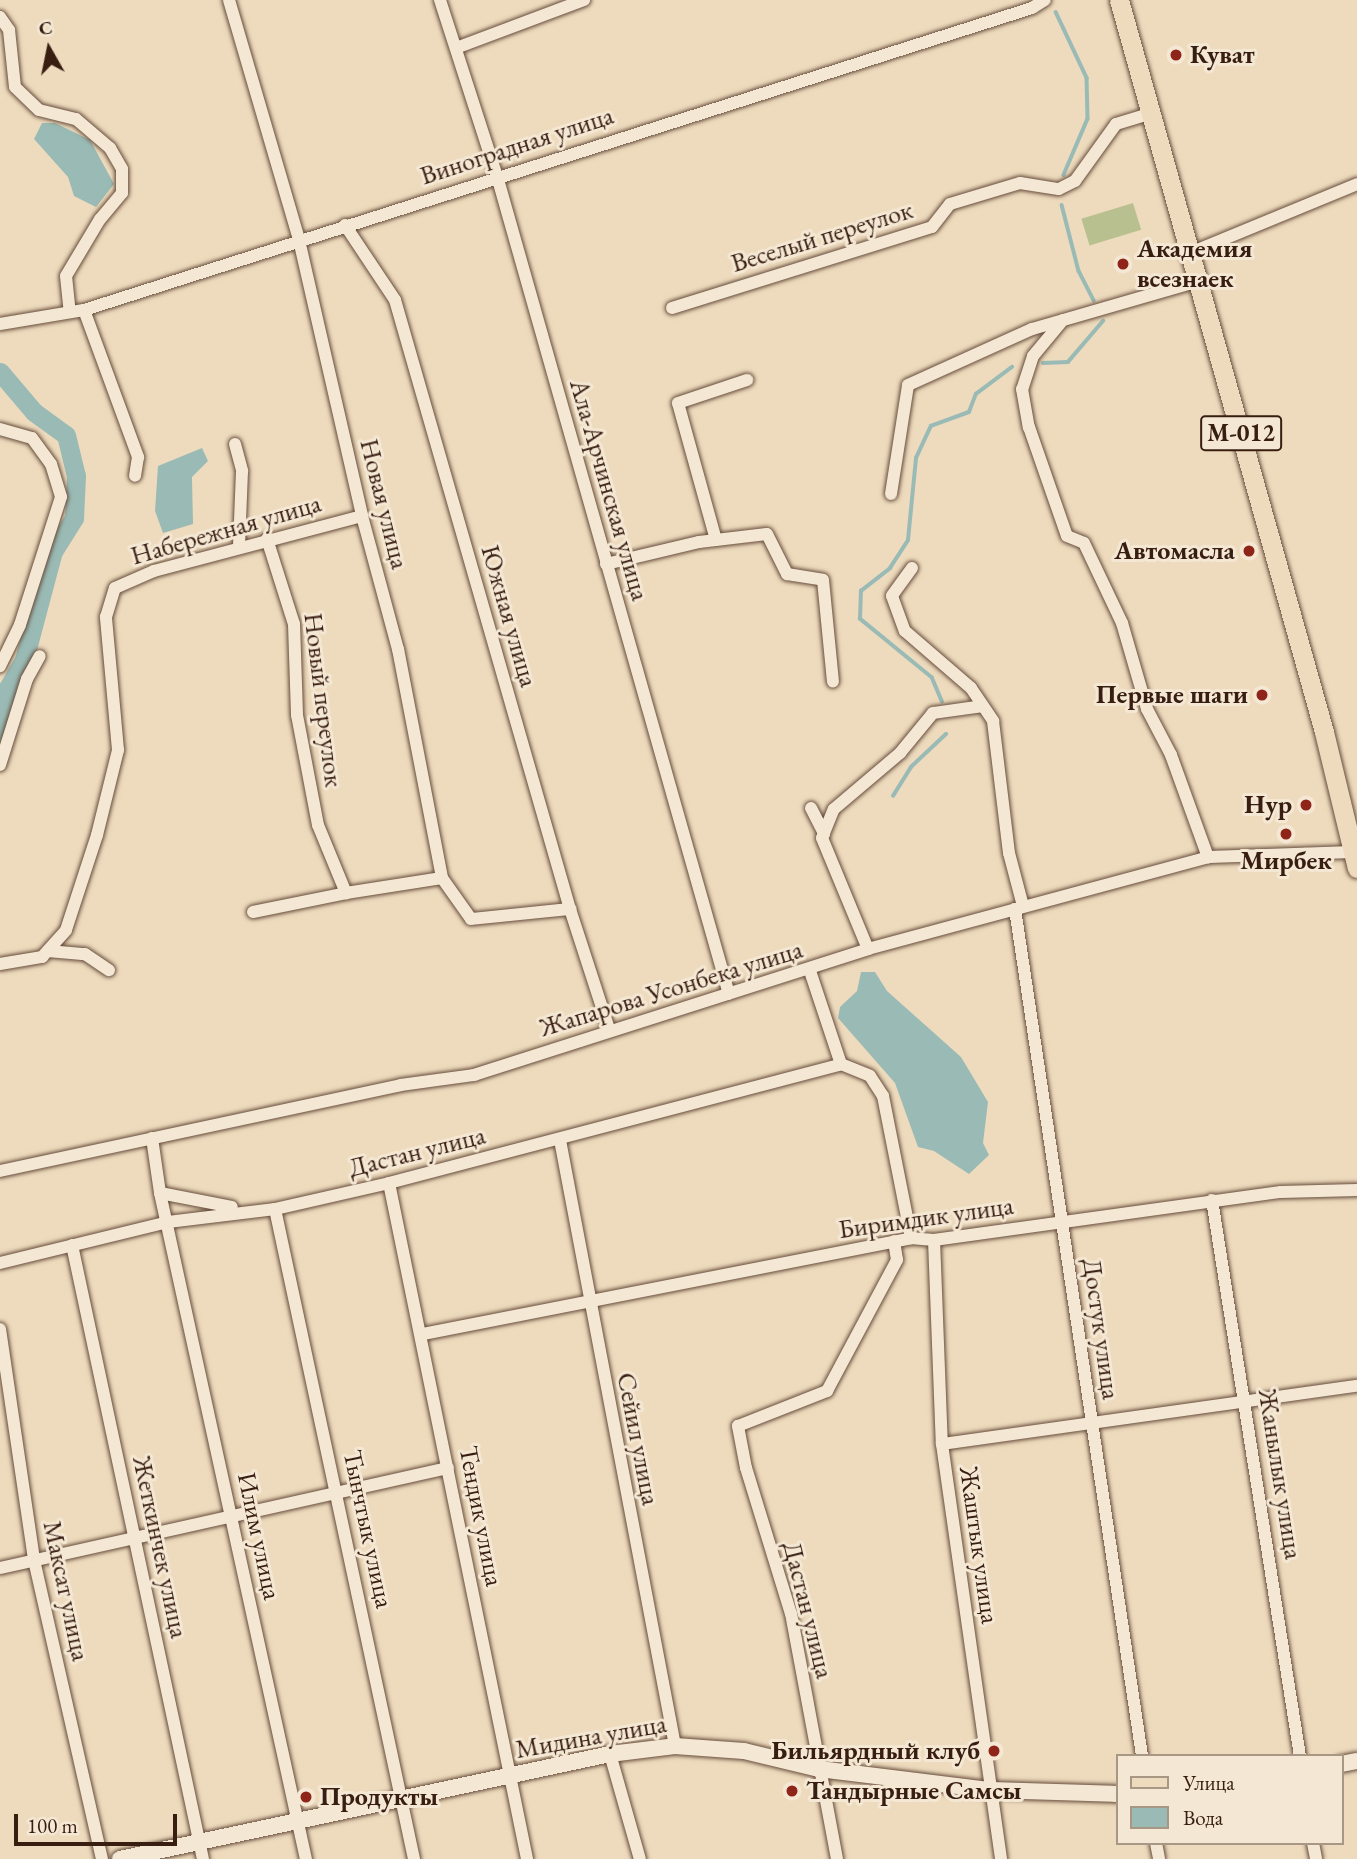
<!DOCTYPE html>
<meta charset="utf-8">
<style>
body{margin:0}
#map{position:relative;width:1357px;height:1859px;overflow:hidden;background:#eedbbd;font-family:"EB Garamond",serif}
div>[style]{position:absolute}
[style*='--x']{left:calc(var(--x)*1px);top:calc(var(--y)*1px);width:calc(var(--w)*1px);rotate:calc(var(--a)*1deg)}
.green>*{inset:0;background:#b9c090;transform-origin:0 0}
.water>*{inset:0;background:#9abbb5}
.stream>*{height:3.5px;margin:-1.75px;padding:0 1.75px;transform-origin:1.75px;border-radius:1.75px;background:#9abbb5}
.river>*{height:19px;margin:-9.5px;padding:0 9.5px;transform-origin:9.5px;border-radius:9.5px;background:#9abbb5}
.roads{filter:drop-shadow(0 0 2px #664c3c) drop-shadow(0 0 2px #664c3c)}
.minor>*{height:12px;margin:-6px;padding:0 6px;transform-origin:6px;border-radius:6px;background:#f4e8d4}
.tertiary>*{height:16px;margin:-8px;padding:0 8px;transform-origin:8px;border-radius:8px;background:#f4e8d4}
.primary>*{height:19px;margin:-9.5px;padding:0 9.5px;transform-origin:9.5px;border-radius:9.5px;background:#eedbbd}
.dots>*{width:19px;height:19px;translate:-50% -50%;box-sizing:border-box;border:4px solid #f4e8d4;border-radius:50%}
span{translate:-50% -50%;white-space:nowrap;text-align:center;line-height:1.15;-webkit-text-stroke:6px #f4e8d4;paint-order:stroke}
.shield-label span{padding:2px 5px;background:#f4e8d4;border:2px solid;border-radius:5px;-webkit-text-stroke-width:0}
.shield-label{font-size:24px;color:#381d11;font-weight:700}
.poi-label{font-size:26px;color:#381d11;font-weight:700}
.left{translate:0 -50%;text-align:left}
.right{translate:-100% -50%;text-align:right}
.street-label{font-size:26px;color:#381d11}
.legend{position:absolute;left:1116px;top:1754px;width:228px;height:91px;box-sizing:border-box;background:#f4e8d4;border:2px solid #a99786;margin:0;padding:9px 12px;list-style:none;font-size:21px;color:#381d11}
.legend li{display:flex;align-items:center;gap:14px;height:35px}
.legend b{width:35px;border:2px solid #a99786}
.north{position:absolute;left:14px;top:14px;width:70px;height:70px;-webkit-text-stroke:5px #f4e8d4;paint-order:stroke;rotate:351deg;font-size:19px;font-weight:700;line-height:28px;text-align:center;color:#381d11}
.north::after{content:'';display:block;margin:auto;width:24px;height:32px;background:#381d11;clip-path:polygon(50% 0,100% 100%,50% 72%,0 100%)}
.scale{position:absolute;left:14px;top:1814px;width:163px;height:32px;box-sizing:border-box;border:4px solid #381d11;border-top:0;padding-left:9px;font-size:21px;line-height:24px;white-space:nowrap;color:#381d11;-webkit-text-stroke:5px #f4e8d4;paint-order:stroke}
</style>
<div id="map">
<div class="green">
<div style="left:1133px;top:203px;width:28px;height:54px;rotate:73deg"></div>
</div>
<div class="water">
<div style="clip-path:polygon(42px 123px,55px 123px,90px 140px,114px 184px,96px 207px,74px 196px,68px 177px,34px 139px)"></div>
<div style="clip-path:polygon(202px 448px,208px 461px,192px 477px,193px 524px,163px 533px,155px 511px,158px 466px)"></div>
<div style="clip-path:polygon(861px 972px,875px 972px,887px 991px,961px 1057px,988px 1102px,983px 1143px,989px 1155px,969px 1174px,934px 1151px,918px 1147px,895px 1083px,838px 1018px,840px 1007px,857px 991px)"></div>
</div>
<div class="stream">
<div style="--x:1056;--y:12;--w:73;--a:64.8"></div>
<div style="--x:1087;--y:78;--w:41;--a:88.6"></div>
<div style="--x:1088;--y:119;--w:61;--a:113.2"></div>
<div style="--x:1062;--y:205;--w:68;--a:75.6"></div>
<div style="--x:1079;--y:271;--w:33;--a:63"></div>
<div style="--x:1043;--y:363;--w:25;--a:-2"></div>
<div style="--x:1068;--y:362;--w:54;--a:-49.5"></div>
<div style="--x:942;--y:702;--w:26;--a:-113"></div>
<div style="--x:932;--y:678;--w:93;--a:-140.7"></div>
<div style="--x:860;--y:619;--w:28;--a:-88"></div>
<div style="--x:861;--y:591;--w:37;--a:-38"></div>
<div style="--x:890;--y:568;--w:33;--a:-57"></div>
<div style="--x:908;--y:540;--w:82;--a:-84.4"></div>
<div style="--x:916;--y:458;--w:35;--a:-65"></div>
<div style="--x:931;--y:426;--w:40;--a:-20.2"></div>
<div style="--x:969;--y:412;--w:19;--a:-69"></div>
<div style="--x:976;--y:394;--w:45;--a:-36.9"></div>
<div style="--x:893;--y:796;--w:34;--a:-58"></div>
<div style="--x:911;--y:767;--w:48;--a:-43.3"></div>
</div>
<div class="river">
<div style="--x:0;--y:372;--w:52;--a:49.6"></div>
<div style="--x:34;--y:412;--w:39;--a:36"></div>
<div style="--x:66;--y:435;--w:42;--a:76.3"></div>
<div style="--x:76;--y:476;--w:42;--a:92.7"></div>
<div style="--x:74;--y:518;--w:39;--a:122"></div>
<div style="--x:53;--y:551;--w:113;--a:104.9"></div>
<div style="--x:24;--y:660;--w:34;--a:120"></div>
<div style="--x:7;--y:689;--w:54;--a:97.4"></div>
</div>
<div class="roads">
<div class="minor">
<div style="--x:229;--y:0;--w:250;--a:73.7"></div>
<div style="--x:299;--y:240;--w:283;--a:77.1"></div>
<div style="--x:362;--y:516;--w:138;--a:74.9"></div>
<div style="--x:398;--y:649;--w:233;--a:79.1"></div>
<div style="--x:442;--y:878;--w:50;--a:54.7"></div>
<div style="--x:471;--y:919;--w:100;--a:-5.8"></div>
<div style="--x:440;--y:0;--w:185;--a:72.1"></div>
<div style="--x:497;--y:176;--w:850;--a:74.17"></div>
<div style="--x:0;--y:17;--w:16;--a:55"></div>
<div style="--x:9;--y:30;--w:57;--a:84"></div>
<div style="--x:15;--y:87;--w:33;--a:44"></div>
<div style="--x:39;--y:110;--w:38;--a:14"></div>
<div style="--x:76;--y:119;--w:45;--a:40.5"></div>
<div style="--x:110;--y:148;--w:24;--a:60"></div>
<div style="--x:122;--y:169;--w:24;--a:90"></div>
<div style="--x:122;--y:193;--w:34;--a:130"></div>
<div style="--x:100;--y:219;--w:66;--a:120.8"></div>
<div style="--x:66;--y:276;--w:36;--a:84"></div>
<div style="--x:456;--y:48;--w:137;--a:-20.6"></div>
<div style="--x:345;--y:225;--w:90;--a:56.3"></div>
<div style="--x:395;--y:300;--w:634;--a:73.97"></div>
<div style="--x:570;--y:909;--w:126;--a:72"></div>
<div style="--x:1190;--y:253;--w:181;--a:-22.4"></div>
<div style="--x:672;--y:308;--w:272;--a:-17.3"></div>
<div style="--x:932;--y:227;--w:29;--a:-52"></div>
<div style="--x:950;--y:204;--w:73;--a:-16.7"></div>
<div style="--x:1020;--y:183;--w:39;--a:9"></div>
<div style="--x:1059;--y:189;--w:18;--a:-27"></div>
<div style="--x:1075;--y:181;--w:70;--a:-54.3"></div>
<div style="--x:1116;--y:124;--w:37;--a:-17"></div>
<div style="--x:84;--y:310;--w:157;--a:69.8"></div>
<div style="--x:138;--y:457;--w:19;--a:99"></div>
<div style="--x:1063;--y:320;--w:47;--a:129.8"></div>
<div style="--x:1033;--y:356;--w:35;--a:108"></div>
<div style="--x:1022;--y:389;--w:39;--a:80"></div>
<div style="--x:1029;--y:427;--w:115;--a:70.8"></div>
<div style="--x:1067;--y:536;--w:18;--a:22"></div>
<div style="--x:1084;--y:543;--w:89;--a:64.6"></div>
<div style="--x:1122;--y:623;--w:90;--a:73.8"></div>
<div style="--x:1147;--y:709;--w:52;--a:62.4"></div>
<div style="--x:1171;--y:755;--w:109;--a:70.1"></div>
<div style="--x:0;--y:324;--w:85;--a:-9.5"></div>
<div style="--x:84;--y:310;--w:995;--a:-17.67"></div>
<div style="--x:1032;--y:8;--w:15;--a:-32"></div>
<div style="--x:0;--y:429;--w:33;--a:16"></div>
<div style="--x:32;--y:438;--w:32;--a:54"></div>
<div style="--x:51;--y:464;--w:34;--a:73"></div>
<div style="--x:61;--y:497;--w:134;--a:107.8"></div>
<div style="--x:20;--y:625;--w:46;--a:116"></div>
<div style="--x:235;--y:444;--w:28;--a:75"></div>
<div style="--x:242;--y:471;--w:75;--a:92.3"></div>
<div style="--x:891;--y:494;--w:110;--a:-81.1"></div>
<div style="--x:908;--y:385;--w:136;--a:-24.3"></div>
<div style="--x:1032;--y:329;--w:173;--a:-16.1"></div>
<div style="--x:267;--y:539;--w:89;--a:72.4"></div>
<div style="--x:294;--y:624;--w:91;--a:88.1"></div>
<div style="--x:297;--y:715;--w:112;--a:79.2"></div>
<div style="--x:318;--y:825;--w:74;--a:67.6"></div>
<div style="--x:346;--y:893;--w:97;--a:-8.9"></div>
<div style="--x:716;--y:540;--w:142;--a:-105.5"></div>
<div style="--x:678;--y:403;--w:73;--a:-18.4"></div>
<div style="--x:606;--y:564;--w:96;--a:-13.3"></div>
<div style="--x:699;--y:542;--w:68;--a:-6.7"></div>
<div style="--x:767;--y:534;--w:45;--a:63.4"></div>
<div style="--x:787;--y:574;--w:36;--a:9"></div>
<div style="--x:823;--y:580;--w:102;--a:84.4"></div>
<div style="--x:912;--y:568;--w:34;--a:126"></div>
<div style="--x:892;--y:596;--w:37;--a:70"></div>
<div style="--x:905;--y:631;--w:87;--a:40.8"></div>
<div style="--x:971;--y:688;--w:40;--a:56"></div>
<div style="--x:993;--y:721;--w:133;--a:83.1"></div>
<div style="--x:1009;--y:853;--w:55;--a:75.2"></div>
<div style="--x:0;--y:765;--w:90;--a:-72.6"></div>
<div style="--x:27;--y:679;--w:26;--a:-61"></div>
<div style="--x:811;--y:808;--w:29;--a:63"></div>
<div style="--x:1015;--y:909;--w:856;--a:81.47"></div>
<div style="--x:253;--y:912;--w:95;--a:-11.5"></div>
<div style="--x:868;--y:949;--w:120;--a:-112.5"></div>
<div style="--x:822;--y:838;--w:31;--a:-68"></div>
<div style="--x:834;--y:809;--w:87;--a:-40.3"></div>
<div style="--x:900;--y:753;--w:52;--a:-50.5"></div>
<div style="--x:933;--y:713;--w:50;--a:-8"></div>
<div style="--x:48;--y:951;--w:37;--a:5"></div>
<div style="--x:85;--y:954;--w:29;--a:34"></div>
<div style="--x:0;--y:964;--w:43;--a:-9.5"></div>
<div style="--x:42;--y:957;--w:36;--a:-48"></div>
<div style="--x:66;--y:930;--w:100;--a:-71.9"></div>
<div style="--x:97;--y:835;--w:88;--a:-76.1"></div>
<div style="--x:118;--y:750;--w:134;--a:-95.2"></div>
<div style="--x:106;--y:617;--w:30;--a:-73"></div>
<div style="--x:115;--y:588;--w:43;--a:-23.6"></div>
<div style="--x:154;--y:571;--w:215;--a:-14.8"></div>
<div style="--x:810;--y:971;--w:98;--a:71.6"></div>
<div style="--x:841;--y:1064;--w:31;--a:22"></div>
<div style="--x:870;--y:1076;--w:24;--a:57"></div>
<div style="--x:883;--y:1096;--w:145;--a:78.8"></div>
<div style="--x:152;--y:1138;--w:56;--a:81.7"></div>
<div style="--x:160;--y:1193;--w:682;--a:77.64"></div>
<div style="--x:560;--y:1140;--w:617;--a:79.25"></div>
<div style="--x:0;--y:1171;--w:410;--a:-12.1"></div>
<div style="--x:401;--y:1085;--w:74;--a:-7.8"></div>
<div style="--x:474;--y:1075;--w:414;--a:-17.7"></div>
<div style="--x:868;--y:949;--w:352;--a:-15.1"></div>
<div style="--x:1208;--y:857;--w:145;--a:-2"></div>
<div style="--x:389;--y:1183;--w:690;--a:78.46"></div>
<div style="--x:160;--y:1193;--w:73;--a:11"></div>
<div style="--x:1212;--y:1200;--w:563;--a:81.01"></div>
<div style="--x:275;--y:1209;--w:665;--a:77.93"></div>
<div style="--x:934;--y:1240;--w:204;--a:87.8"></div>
<div style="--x:942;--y:1444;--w:419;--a:81.9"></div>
<div style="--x:72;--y:1245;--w:628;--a:77.96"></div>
<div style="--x:0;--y:1263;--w:173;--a:-13.7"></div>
<div style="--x:168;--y:1222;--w:108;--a:-6.9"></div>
<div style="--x:275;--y:1209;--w:117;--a:-12.8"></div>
<div style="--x:389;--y:1183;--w:467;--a:-14.7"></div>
<div style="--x:0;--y:1329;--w:233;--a:81.6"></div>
<div style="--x:34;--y:1560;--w:307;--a:77.2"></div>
<div style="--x:423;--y:1334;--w:497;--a:-11.1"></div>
<div style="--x:911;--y:1238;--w:23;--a:5"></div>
<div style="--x:934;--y:1240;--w:350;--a:-7.9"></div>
<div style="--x:1281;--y:1192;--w:76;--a:-1.5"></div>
<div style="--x:942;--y:1444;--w:419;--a:-8"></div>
<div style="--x:0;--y:1568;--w:459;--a:-12.6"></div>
<div style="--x:610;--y:1754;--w:109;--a:74.1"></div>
<div style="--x:1156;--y:1843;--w:16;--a:79"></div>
<div style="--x:1313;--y:1843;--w:16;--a:79"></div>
<div style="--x:837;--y:1859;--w:249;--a:-100.6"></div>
<div style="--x:791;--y:1614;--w:153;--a:-107.1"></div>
<div style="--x:746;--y:1468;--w:43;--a:-100.8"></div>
<div style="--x:738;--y:1426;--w:96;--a:-21.5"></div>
<div style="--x:827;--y:1391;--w:149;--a:-61.9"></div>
<div style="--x:897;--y:1260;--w:19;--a:-99"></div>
</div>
<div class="tertiary">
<div style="--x:1341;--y:1764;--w:16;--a:-11"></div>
<div style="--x:120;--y:1859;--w:501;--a:-12.09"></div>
<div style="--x:610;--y:1754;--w:65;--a:-7"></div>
<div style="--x:675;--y:1746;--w:69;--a:4.1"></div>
<div style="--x:744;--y:1751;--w:77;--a:13.5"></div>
<div style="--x:819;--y:1769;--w:173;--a:7"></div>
<div style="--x:991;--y:1790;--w:126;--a:1.8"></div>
</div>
<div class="primary">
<div style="--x:1119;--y:0;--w:760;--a:74.35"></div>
<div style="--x:1324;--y:732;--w:140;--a:76.4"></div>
</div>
</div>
<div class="dots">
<div style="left:1176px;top:55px;background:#8f2418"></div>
<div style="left:1123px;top:264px;background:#8f2418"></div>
<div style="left:1249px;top:551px;background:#8f2418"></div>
<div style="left:1262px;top:695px;background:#8f2418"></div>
<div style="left:1306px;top:805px;background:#8f2418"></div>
<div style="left:1286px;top:834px;background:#8f2418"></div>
<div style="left:994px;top:1751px;background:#8f2418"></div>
<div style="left:792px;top:1791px;background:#8f2418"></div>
<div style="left:306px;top:1797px;background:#8f2418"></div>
</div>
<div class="shield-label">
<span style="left:1241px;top:433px">М-012</span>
</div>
<div class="poi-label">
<span class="left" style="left:1190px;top:55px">Куват</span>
<span class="left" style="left:1137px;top:264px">Академия<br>всезнаек</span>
<span class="right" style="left:1235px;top:551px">Автомасла</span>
<span class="right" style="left:1248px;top:695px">Первые шаги</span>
<span class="right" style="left:1292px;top:805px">Нур</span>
<span style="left:1286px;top:861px">Мирбек</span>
<span class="right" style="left:980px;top:1751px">Бильярдный клуб</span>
<span class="left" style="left:806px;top:1791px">Тандырные Самсы</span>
<span class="left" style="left:320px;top:1797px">Продукты</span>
</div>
<div class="street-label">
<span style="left:517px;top:146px;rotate:-18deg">Виноградная улица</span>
<span style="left:822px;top:237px;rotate:-17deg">Веселый переулок</span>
<span style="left:609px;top:490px;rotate:74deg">Ала-Арчинская улица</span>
<span style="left:384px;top:504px;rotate:76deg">Новая улица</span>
<span style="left:226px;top:530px;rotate:-16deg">Набережная улица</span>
<span style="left:509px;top:616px;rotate:74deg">Южная улица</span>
<span style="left:323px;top:700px;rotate:83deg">Новый переулок</span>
<span style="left:671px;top:989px;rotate:-17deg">Жапарова Усонбека улица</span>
<span style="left:417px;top:1152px;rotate:-14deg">Дастан улица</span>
<span style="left:926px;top:1218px;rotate:-8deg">Биримдик улица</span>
<span style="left:1101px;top:1329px;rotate:82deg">Достук улица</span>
<span style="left:638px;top:1439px;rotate:79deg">Сейил улица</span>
<span style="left:1280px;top:1474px;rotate:81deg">Жанылык улица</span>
<span style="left:481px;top:1516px;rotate:79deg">Тендик улица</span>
<span style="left:368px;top:1529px;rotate:78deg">Тынчтык улица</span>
<span style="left:259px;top:1536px;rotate:78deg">Илим улица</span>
<span style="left:979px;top:1545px;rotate:82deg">Жаштык улица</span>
<span style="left:160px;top:1547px;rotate:78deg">Жеткинчек улица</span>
<span style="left:66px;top:1591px;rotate:78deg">Максат улица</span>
<span style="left:808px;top:1610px;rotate:76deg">Дастан улица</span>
<span style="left:591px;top:1737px;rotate:-10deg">Мидина улица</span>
</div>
<ul class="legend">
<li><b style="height:9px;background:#eedbbd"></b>Улица</li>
<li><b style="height:19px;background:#9abbb5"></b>Вода</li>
</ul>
<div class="north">С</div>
<div class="scale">100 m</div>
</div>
